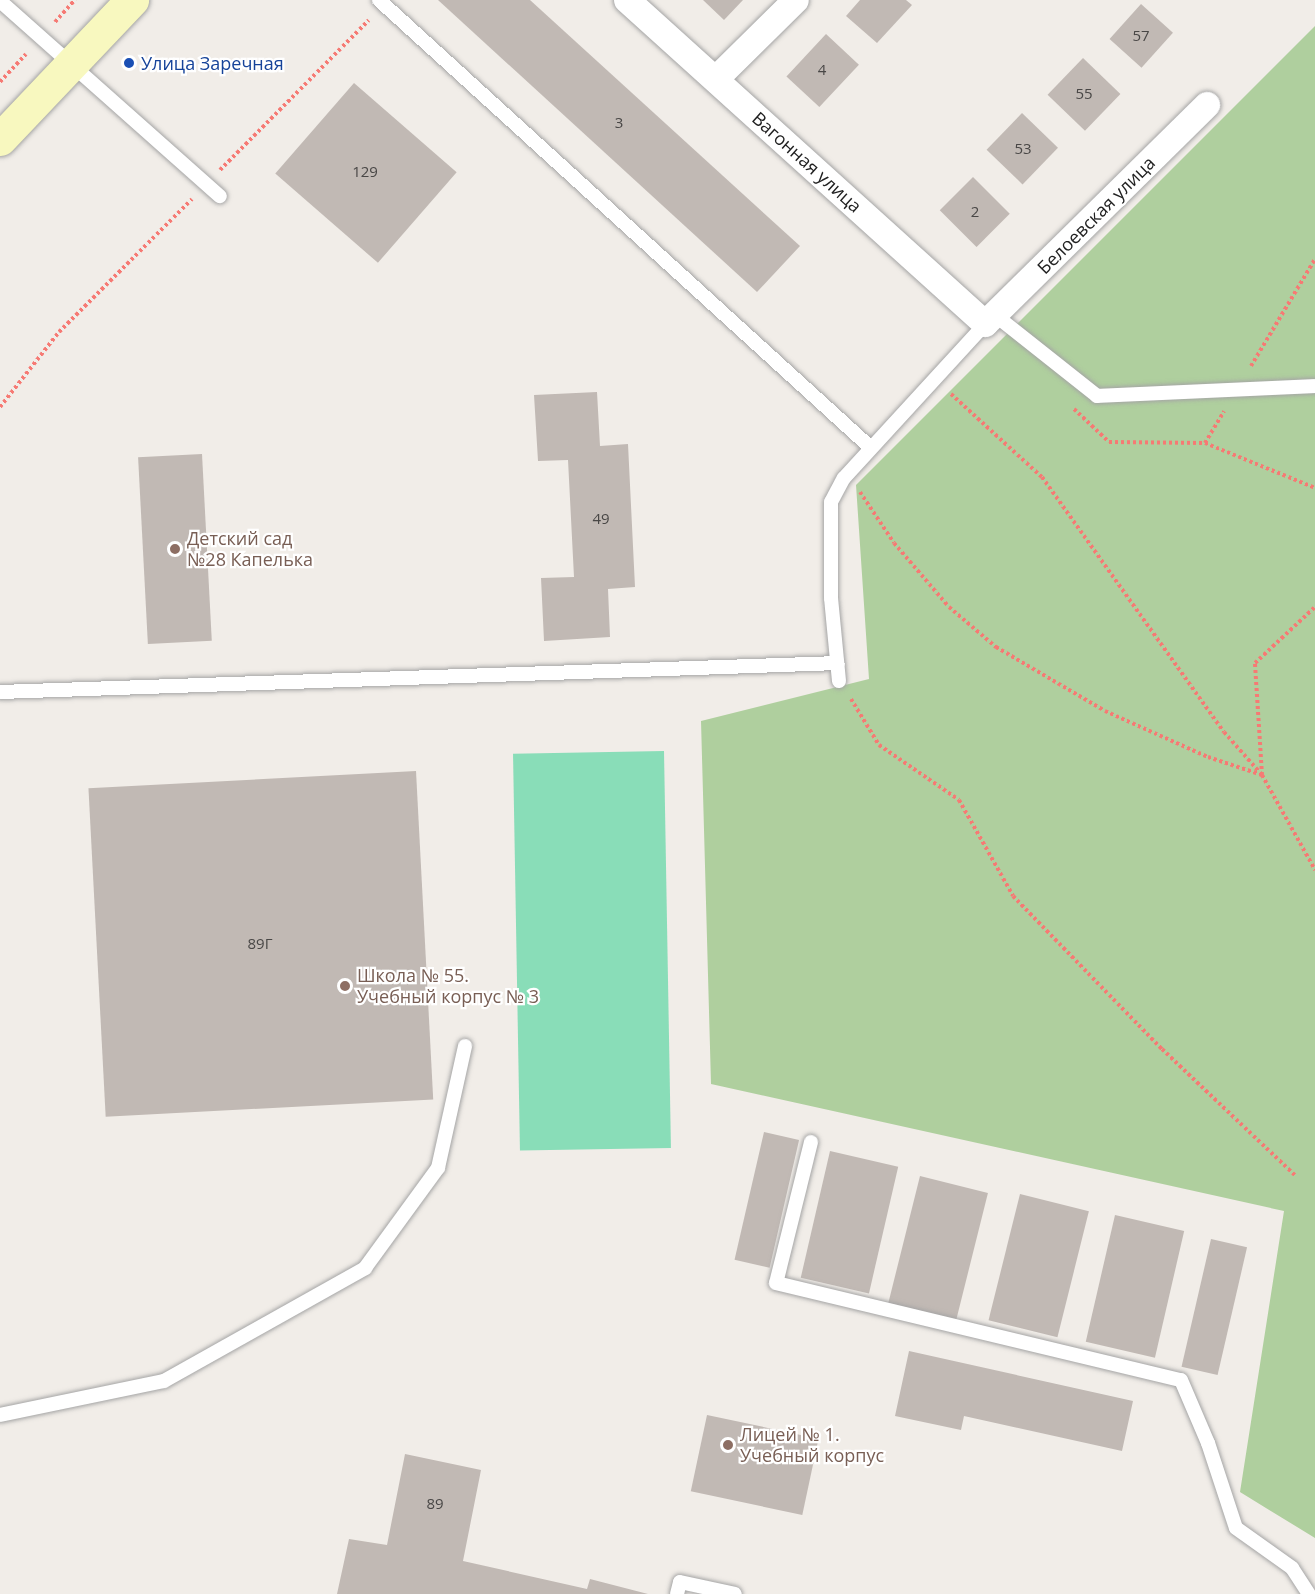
<!DOCTYPE html>
<meta charset="utf-8">
<style>
body{margin:0}
#map{position:relative;width:1315px;height:1594px;overflow:hidden;background:#f1ede8;font-family:"Open Sans",sans-serif}
div>[style]{position:absolute}
[style*='--x']{left:calc(var(--x)*1px);top:calc(var(--y)*1px);width:calc(var(--w)*1px);rotate:calc(var(--a)*1deg)}
.forest>*{inset:0;background:#afcf9e}
.pitch>*{inset:0;background:#89ddb8;transform-origin:0 0}
.building>*{inset:0;background:#c1b9b4;transform-origin:0 0}
.path>*{height:4px;margin-top:-2px;transform-origin:0;background:repeating-linear-gradient(90deg,#f67a74 0 3px,transparent 0 6px)}
.roads{filter:drop-shadow(0 0 2px #a5a5a5) drop-shadow(0 0 2px #a5a5a5)}
.lane>*{height:14px;margin:-7px;padding:0 7px;transform-origin:7px;border-radius:7px;background:#fff}
.street>*{height:26px;margin:-13px;padding:0 13px;transform-origin:13px;border-radius:13px;background:#fff}
.secondary>*{height:33px;margin:-16.5px;padding:0 16.5px;transform-origin:16.5px;border-radius:16.5px;background:#f8f8bf}
.dots>*{width:16px;height:16px;translate:-50% -50%;box-sizing:border-box;border:3px solid #fff;border-radius:50%}
span{translate:-50% -50%;white-space:nowrap;text-align:center;line-height:1.15;-webkit-text-stroke:4.5px #fff;paint-order:stroke}
.number-label{font-size:15px;color:#494746}
.number-label span{-webkit-text-stroke-width:0}
.transit-label{font-size:18px;color:#164399}
.left{translate:0 -50%;text-align:left}
.street-label{font-size:18px;color:#212121}
.education-label{font-size:18px;color:#785e54}
</style>
<div id="map">
<div class="forest">
<div style="clip-path:polygon(1315px 26px,1315px 1538px,1240px 1492px,1284px 1211px,711px 1084px,701px 721px,869px 679px,856px 485px)"></div>
</div>
<div class="pitch">
<div style="left:664px;top:751px;width:397px;height:151px;rotate:89deg"></div>
</div>
<div class="building">
<div style="clip-path:polygon(438px 0,530px 0,800px 246px,757px 292px)"></div>
<div style="clip-path:polygon(703px 0,743px 0,724px 20px)"></div>
<div style="clip-path:polygon(860px 0,906px 0,912px 5px,877px 43px,846px 16px)"></div>
<div style="left:1141px;top:4px;width:43px;height:47px;rotate:42deg"></div>
<div style="left:826px;top:34px;width:45px;height:58px;rotate:43deg"></div>
<div style="left:1083px;top:58px;width:52px;height:51px;rotate:44deg"></div>
<div style="left:354px;top:83px;width:136px;height:120px;rotate:41deg"></div>
<div style="left:1022px;top:113px;width:50px;height:51px;rotate:44deg"></div>
<div style="left:973px;top:177px;width:52px;height:47px;rotate:45deg"></div>
<div style="clip-path:polygon(597px 392px,600px 446px,628px 444px,635px 587px,608px 589px,610px 637px,544px 641px,541px 578px,574px 577px,568px 460px,538px 461px,534px 395px)"></div>
<div style="left:202px;top:454px;width:187px;height:64px;rotate:87deg"></div>
<div style="left:416px;top:771px;width:329px;height:328px;rotate:87deg"></div>
<div style="left:764px;top:1132px;width:36px;height:131px;rotate:13deg"></div>
<div style="left:830px;top:1151px;width:70px;height:130px;rotate:13deg"></div>
<div style="left:920px;top:1176px;width:70px;height:131px;rotate:14deg"></div>
<div style="left:1020px;top:1194px;width:71px;height:130px;rotate:14deg"></div>
<div style="left:1115px;top:1215px;width:71px;height:130px;rotate:13deg"></div>
<div style="left:1211px;top:1239px;width:37px;height:131px;rotate:13deg"></div>
<div style="clip-path:polygon(909px 1351px,1133px 1401px,1122px 1451px,964px 1416px,961px 1430px,895px 1416px)"></div>
<div style="left:707px;top:1415px;width:114px;height:78px;rotate:12deg"></div>
<div style="clip-path:polygon(405px 1454px,481px 1470px,463px 1561px,587px 1589px,590px 1579px,648px 1594px,337px 1594px,349px 1539px,387px 1545px)"></div>
</div>
<div class="path">
<div style="--x:55;--y:22;--w:30;--a:-48"></div>
<div style="--x:0;--y:82;--w:38;--a:-47"></div>
<div style="--x:220;--y:170;--w:211;--a:-45.2"></div>
<div style="--x:1251;--y:366;--w:125;--a:-59.1"></div>
<div style="--x:951;--y:394;--w:123;--a:42.4"></div>
<div style="--x:1042;--y:477;--w:313;--a:54.5"></div>
<div style="--x:1224;--y:732;--w:57;--a:48.5"></div>
<div style="--x:1262;--y:775;--w:109;--a:60.8"></div>
<div style="--x:0;--y:407;--w:95;--a:-51.8"></div>
<div style="--x:59;--y:332;--w:188;--a:-45"></div>
<div style="--x:1074;--y:409;--w:48;--a:43.3"></div>
<div style="--x:1109;--y:442;--w:96;--a:0.6"></div>
<div style="--x:1205;--y:443;--w:119;--a:22.2"></div>
<div style="--x:1205;--y:443;--w:37;--a:-59"></div>
<div style="--x:860;--y:492;--w:61;--a:56.3"></div>
<div style="--x:894;--y:543;--w:84;--a:49.3"></div>
<div style="--x:949;--y:607;--w:62;--a:40.4"></div>
<div style="--x:996;--y:647;--w:126;--a:30.4"></div>
<div style="--x:1105;--y:711;--w:113;--a:24.1"></div>
<div style="--x:1208;--y:757;--w:57;--a:18.4"></div>
<div style="--x:1262;--y:775;--w:112;--a:-93.6"></div>
<div style="--x:1255;--y:663;--w:82;--a:-43"></div>
<div style="--x:851;--y:699;--w:54;--a:58.7"></div>
<div style="--x:879;--y:745;--w:97;--a:34.5"></div>
<div style="--x:959;--y:800;--w:110;--a:60.6"></div>
<div style="--x:1013;--y:896;--w:214;--a:45.8"></div>
<div style="--x:1162;--y:1049;--w:185;--a:43.5"></div>
</div>
<div class="roads">
<div class="lane">
<div style="--x:379;--y:0;--w:665;--a:42.32"></div>
<div style="--x:0;--y:1;--w:294;--a:41.6"></div>
<div style="--x:839;--y:681;--w:83;--a:-95.5"></div>
<div style="--x:831;--y:598;--w:96;--a:-90"></div>
<div style="--x:831;--y:502;--w:27;--a:-62"></div>
<div style="--x:844;--y:478;--w:209;--a:-47.5"></div>
<div style="--x:985;--y:324;--w:16;--a:-18"></div>
<div style="--x:1000;--y:319;--w:124;--a:38.4"></div>
<div style="--x:1097;--y:396;--w:218;--a:-2.6"></div>
<div style="--x:0;--y:692;--w:838;--a:-1.98"></div>
<div style="--x:811;--y:1142;--w:145;--a:103.9"></div>
<div style="--x:776;--y:1283;--w:416;--a:13.5"></div>
<div style="--x:1181;--y:1380;--w:69;--a:66.8"></div>
<div style="--x:1208;--y:1443;--w:89;--a:71.8"></div>
<div style="--x:1236;--y:1528;--w:69;--a:35.5"></div>
<div style="--x:1292;--y:1568;--w:31;--a:57"></div>
<div style="--x:0;--y:1415;--w:167;--a:-11.7"></div>
<div style="--x:164;--y:1381;--w:231;--a:-29.3"></div>
<div style="--x:365;--y:1268;--w:124;--a:-53.9"></div>
<div style="--x:438;--y:1168;--w:125;--a:-77.5"></div>
<div style="--x:677;--y:1594;--w:12;--a:-76"></div>
<div style="--x:680;--y:1582;--w:56;--a:12.3"></div>
</div>
<div class="street">
<div style="--x:627;--y:0;--w:483;--a:42.1"></div>
<div style="--x:985;--y:324;--w:312;--a:-44.6"></div>
<div style="--x:716;--y:79;--w:112;--a:-44.6"></div>
</div>
<div class="secondary">
<div style="--x:0;--y:139;--w:192;--a:-46.5"></div>
</div>
</div>
<div class="dots">
<div style="left:129px;top:63px;background:#1a4fb4"></div>
<div style="left:175px;top:549px;background:#8d6e63"></div>
<div style="left:345px;top:986px;background:#8d6e63"></div>
<div style="left:728px;top:1445px;background:#8d6e63"></div>
</div>
<div class="number-label">
<span style="left:1141px;top:36px">57</span>
<span style="left:822px;top:70px">4</span>
<span style="left:1084px;top:94px">55</span>
<span style="left:619px;top:123px">3</span>
<span style="left:1023px;top:149px">53</span>
<span style="left:365px;top:172px">129</span>
<span style="left:975px;top:212px">2</span>
<span style="left:601px;top:519px">49</span>
<span style="left:260px;top:944px">89Г</span>
<span style="left:435px;top:1504px">89</span>
</div>
<div class="transit-label">
<span class="left" style="left:141px;top:63px">Улица Заречная</span>
</div>
<div class="street-label">
<span style="left:807px;top:162px;rotate:42deg">Вагонная улица</span>
<span style="left:1096px;top:215px;rotate:-45deg">Белоевская улица</span>
</div>
<div class="education-label">
<span class="left" style="left:187px;top:549px">Детский сад<br>№28 Капелька</span>
<span class="left" style="left:357px;top:986px">Школа № 55.<br>Учебный корпус № 3</span>
<span class="left" style="left:740px;top:1445px">Лицей № 1.<br>Учебный корпус</span>
</div>
</div>
